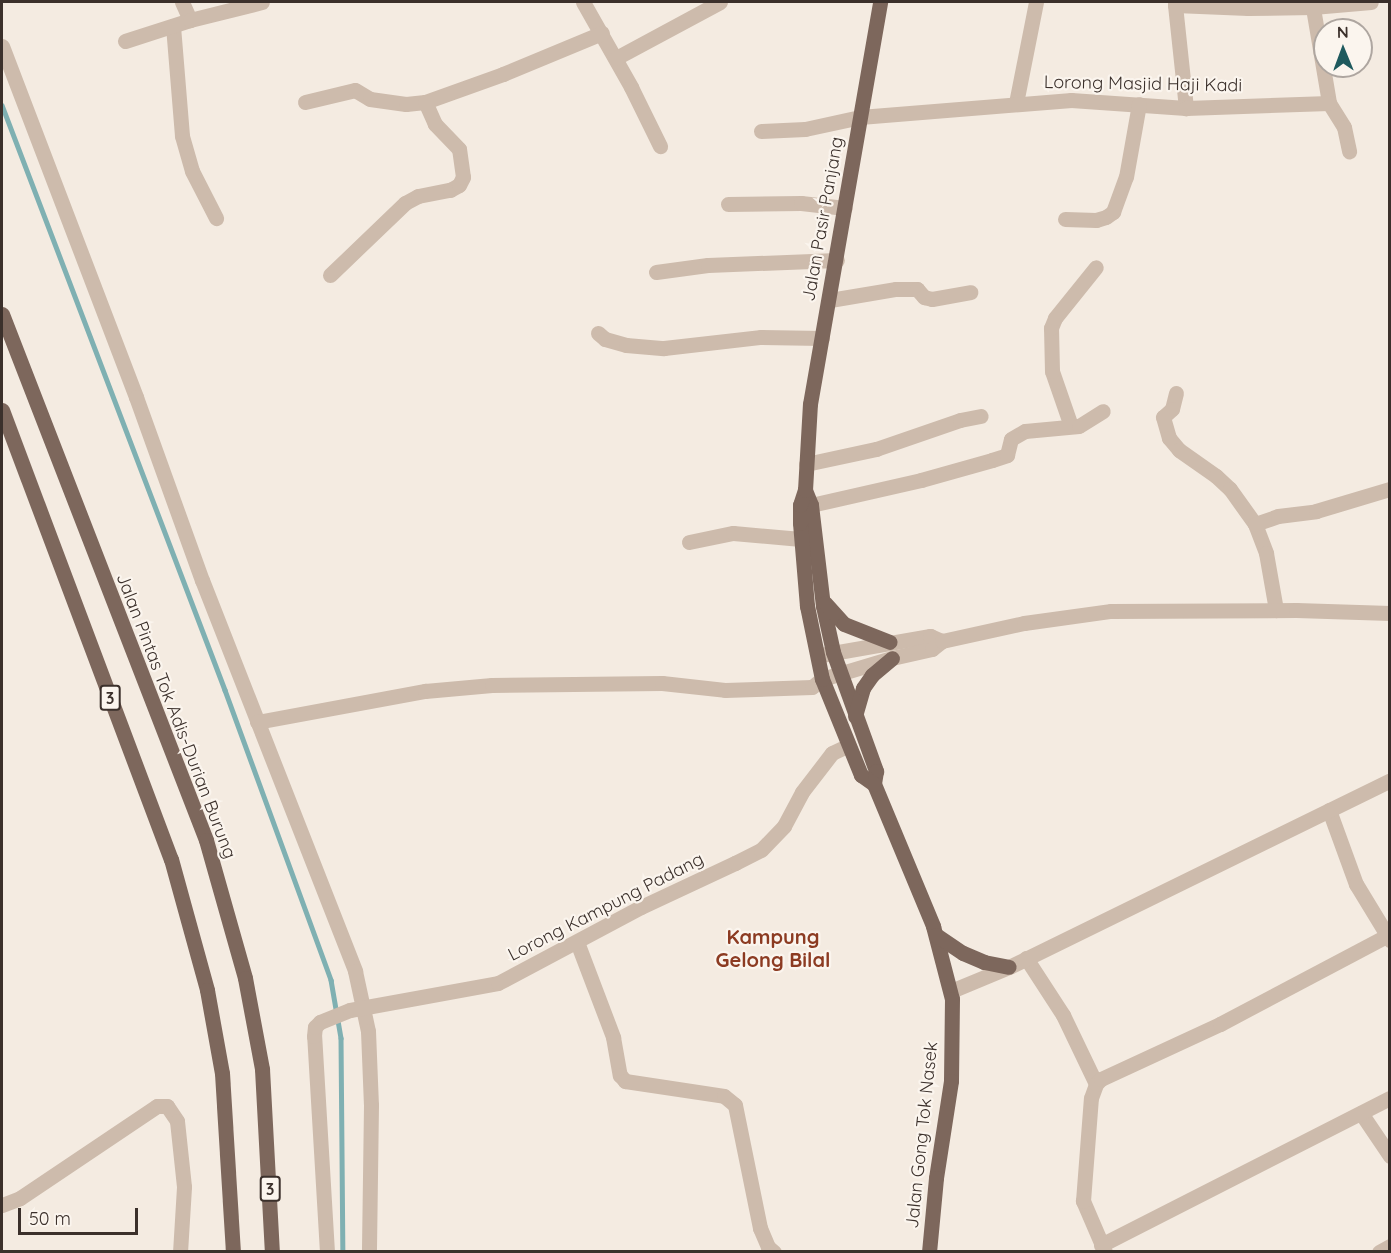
<!DOCTYPE html>
<style>
body{margin:0}
#map{position:relative;width:1391px;height:1253px;overflow:hidden;background:#f4ebe1;font-family:Quicksand,sans-serif}
div>[style]{position:absolute}
[style*='--x']{left:calc(var(--x)*1px);top:calc(var(--y)*1px);width:calc(var(--w)*1px);rotate:calc(var(--a)*1deg)}
.stream>*{height:4.5px;margin:-2.25px;padding:0 2.25px;transform-origin:2.25px;border-radius:2.25px;background:#7fb0b2}
.minor>*{height:15px;margin:-7.5px;padding:0 7.5px;transform-origin:7.5px;border-radius:7.5px;background:#cdbbac}
.major>*{height:15px;margin:-7.5px;padding:0 7.5px;transform-origin:7.5px;border-radius:7.5px;background:#7d675c}
span{translate:-50% -50%;white-space:nowrap;text-align:center;line-height:1.15;-webkit-text-stroke:4.5px #fbf5ee;paint-order:stroke}
.shield-label span{padding:2px 4px;background:#fbf5ee;border:2px solid;border-radius:4px;-webkit-text-stroke-width:0}
.shield-label{font-size:16px;color:#3b302b;font-weight:700}
.street-label{font-size:18px;color:#3b302b}
.neighbourhood-label{font-size:20px;color:#8c3b22;font-weight:700}
.frame{position:absolute;inset:0;border:3px solid #3b302b;pointer-events:none}
.north{position:absolute;left:1313px;top:18px;width:60px;height:60px;box-sizing:border-box;background:#fbf5ee;border:2px solid #aea6a0;border-radius:50%;rotate:359deg;font-size:16px;font-weight:700;line-height:24px;text-align:center;color:#3b302b}
.north::after{content:'';display:block;margin:auto;width:21px;height:27px;background:#1f5a5e;clip-path:polygon(50% 0,100% 100%,50% 72%,0 100%)}
.scale{position:absolute;left:18px;top:1208px;width:120px;height:27px;box-sizing:border-box;border:3px solid #3b302b;border-top:0;padding-left:8px;font-size:18px;line-height:21px;white-space:nowrap;color:#3b302b;-webkit-text-stroke:4px #fbf5ee;paint-order:stroke}
</style>
<div id="map">
<div class="stream">
<div style="--x:2;--y:105;--w:626;--a:69.13"></div>
<div style="--x:225;--y:690;--w:309;--a:69.9"></div>
<div style="--x:331;--y:980;--w:59;--a:80.2"></div>
<div style="--x:341;--y:1038;--w:214;--a:89.5"></div>
</div>
<div class="minor">
<div style="--x:182;--y:2;--w:20;--a:66"></div>
<div style="--x:583;--y:2;--w:98;--a:60.5"></div>
<div style="--x:631;--y:87;--w:66;--a:63.8"></div>
<div style="--x:1175;--y:2;--w:3;--a:90"></div>
<div style="--x:1175;--y:5;--w:73;--a:2.4"></div>
<div style="--x:1248;--y:8;--w:65;--a:-0.9"></div>
<div style="--x:1313;--y:7;--w:58;--a:-4.9"></div>
<div style="--x:1312;--y:2;--w:102;--a:80.4"></div>
<div style="--x:1329;--y:103;--w:28;--a:58"></div>
<div style="--x:1344;--y:127;--w:25;--a:78"></div>
<div style="--x:1175;--y:5;--w:104;--a:83.9"></div>
<div style="--x:173;--y:26;--w:110;--a:85.3"></div>
<div style="--x:182;--y:136;--w:36;--a:74"></div>
<div style="--x:192;--y:171;--w:53;--a:62.9"></div>
<div style="--x:125;--y:41;--w:68;--a:-17.9"></div>
<div style="--x:190;--y:20;--w:74;--a:-14"></div>
<div style="--x:2;--y:46;--w:376;--a:69.1"></div>
<div style="--x:136;--y:397;--w:195;--a:70.2"></div>
<div style="--x:202;--y:580;--w:420;--a:68.6"></div>
<div style="--x:355;--y:971;--w:61;--a:77.8"></div>
<div style="--x:368;--y:1031;--w:74;--a:87.7"></div>
<div style="--x:371;--y:1105;--w:147;--a:90.8"></div>
<div style="--x:616;--y:58;--w:118;--a:-28.3"></div>
<div style="--x:305;--y:102;--w:51;--a:-13.5"></div>
<div style="--x:355;--y:90;--w:17;--a:31"></div>
<div style="--x:370;--y:99;--w:36;--a:8"></div>
<div style="--x:406;--y:104;--w:19;--a:-6"></div>
<div style="--x:425;--y:102;--w:83;--a:-19.7"></div>
<div style="--x:503;--y:74;--w:107;--a:-22.5"></div>
<div style="--x:1016;--y:103;--w:103;--a:-78.8"></div>
<div style="--x:761;--y:131;--w:44;--a:-2.6"></div>
<div style="--x:805;--y:129;--w:56;--a:-12.3"></div>
<div style="--x:860;--y:117;--w:212;--a:-4.6"></div>
<div style="--x:1071;--y:100;--w:115;--a:4"></div>
<div style="--x:1186;--y:108;--w:143;--a:-2"></div>
<div style="--x:728;--y:204;--w:73;--a:-0.8"></div>
<div style="--x:801;--y:203;--w:44;--a:6.5"></div>
<div style="--x:1065;--y:219;--w:31;--a:2"></div>
<div style="--x:1096;--y:220;--w:10;--a:-17"></div>
<div style="--x:1106;--y:217;--w:9;--a:-36"></div>
<div style="--x:1113;--y:212;--w:37;--a:-70"></div>
<div style="--x:1126;--y:177;--w:74;--a:-79.9"></div>
<div style="--x:656;--y:272;--w:52;--a:-7.7"></div>
<div style="--x:708;--y:265;--w:129;--a:-2.2"></div>
<div style="--x:330;--y:275;--w:104;--a:-43.8"></div>
<div style="--x:405;--y:203;--w:15;--a:-28"></div>
<div style="--x:418;--y:196;--w:33;--a:-11"></div>
<div style="--x:450;--y:190;--w:10;--a:-29"></div>
<div style="--x:459;--y:185;--w:9;--a:-63"></div>
<div style="--x:463;--y:177;--w:28;--a:-98"></div>
<div style="--x:459;--y:149;--w:35;--a:-134"></div>
<div style="--x:435;--y:124;--w:24;--a:-114"></div>
<div style="--x:830;--y:300;--w:67;--a:-9.5"></div>
<div style="--x:896;--y:289;--w:21;--a:0"></div>
<div style="--x:917;--y:289;--w:11;--a:49"></div>
<div style="--x:924;--y:297;--w:8;--a:14"></div>
<div style="--x:932;--y:299;--w:39;--a:-10"></div>
<div style="--x:598;--y:333;--w:9;--a:41"></div>
<div style="--x:605;--y:339;--w:22;--a:16"></div>
<div style="--x:626;--y:345;--w:38;--a:5"></div>
<div style="--x:664;--y:348;--w:98;--a:-6.5"></div>
<div style="--x:761;--y:337;--w:61;--a:0.9"></div>
<div style="--x:1176;--y:393;--w:16;--a:104"></div>
<div style="--x:1172;--y:409;--w:12;--a:138"></div>
<div style="--x:1163;--y:417;--w:22;--a:74"></div>
<div style="--x:1169;--y:438;--w:16;--a:50"></div>
<div style="--x:1179;--y:450;--w:45;--a:35.1"></div>
<div style="--x:1216;--y:476;--w:19;--a:43"></div>
<div style="--x:1230;--y:489;--w:43;--a:54.5"></div>
<div style="--x:1255;--y:524;--w:31;--a:69"></div>
<div style="--x:1266;--y:553;--w:58;--a:80"></div>
<div style="--x:1071;--y:426;--w:58;--a:-109.1"></div>
<div style="--x:1052;--y:371;--w:43;--a:-91.3"></div>
<div style="--x:1051;--y:328;--w:11;--a:-68"></div>
<div style="--x:1055;--y:318;--w:65;--a:-51.2"></div>
<div style="--x:806;--y:464;--w:72;--a:-12.1"></div>
<div style="--x:876;--y:449;--w:89;--a:-19"></div>
<div style="--x:960;--y:420;--w:21;--a:-11"></div>
<div style="--x:811;--y:505;--w:113;--a:-12.8"></div>
<div style="--x:921;--y:480;--w:74;--a:-15.7"></div>
<div style="--x:992;--y:460;--w:16;--a:-18"></div>
<div style="--x:1007;--y:455;--w:16;--a:-76"></div>
<div style="--x:1011;--y:439;--w:16;--a:-30"></div>
<div style="--x:1025;--y:431;--w:54;--a:-5.3"></div>
<div style="--x:1079;--y:426;--w:28;--a:-32"></div>
<div style="--x:1255;--y:524;--w:24;--a:-19"></div>
<div style="--x:1278;--y:516;--w:38;--a:-7"></div>
<div style="--x:1316;--y:511;--w:77;--a:-16.6"></div>
<div style="--x:689;--y:542;--w:45;--a:-11.6"></div>
<div style="--x:733;--y:533;--w:68;--a:5"></div>
<div style="--x:821;--y:655;--w:111;--a:-9.9"></div>
<div style="--x:930;--y:636;--w:13;--a:23"></div>
<div style="--x:257;--y:722;--w:171;--a:-10.5"></div>
<div style="--x:425;--y:691;--w:67;--a:-5.1"></div>
<div style="--x:492;--y:685;--w:170;--a:-0.7"></div>
<div style="--x:662;--y:683;--w:63;--a:6.3"></div>
<div style="--x:725;--y:690;--w:87;--a:-2"></div>
<div style="--x:812;--y:687;--w:13;--a:-39"></div>
<div style="--x:822;--y:679;--w:73;--a:-16.7"></div>
<div style="--x:892;--y:658;--w:41;--a:-12.7"></div>
<div style="--x:932;--y:649;--w:13;--a:-39"></div>
<div style="--x:942;--y:641;--w:84;--a:-12.4"></div>
<div style="--x:1024;--y:623;--w:88;--a:-7.9"></div>
<div style="--x:1111;--y:611;--w:185;--a:-0.3"></div>
<div style="--x:1296;--y:610;--w:94;--a:1.8"></div>
<div style="--x:1329;--y:810;--w:79;--a:70"></div>
<div style="--x:1356;--y:884;--w:66;--a:58.7"></div>
<div style="--x:577;--y:942;--w:102;--a:69.2"></div>
<div style="--x:613;--y:1037;--w:39;--a:80"></div>
<div style="--x:620;--y:1075;--w:8;--a:50"></div>
<div style="--x:625;--y:1081;--w:100;--a:8.6"></div>
<div style="--x:724;--y:1096;--w:14;--a:39"></div>
<div style="--x:735;--y:1105;--w:126;--a:78.5"></div>
<div style="--x:760;--y:1228;--w:21;--a:67"></div>
<div style="--x:768;--y:1247;--w:8;--a:40"></div>
<div style="--x:1026;--y:958;--w:68;--a:57"></div>
<div style="--x:1063;--y:1015;--w:76;--a:64.4"></div>
<div style="--x:951;--y:991;--w:63;--a:-22.5"></div>
<div style="--x:1009;--y:967;--w:424;--a:-26.1"></div>
<div style="--x:1361;--y:1113;--w:52;--a:56"></div>
<div style="--x:2;--y:1205;--w:19;--a:-21"></div>
<div style="--x:20;--y:1198;--w:165;--a:-33.9"></div>
<div style="--x:157;--y:1106;--w:10;--a:0"></div>
<div style="--x:167;--y:1106;--w:18;--a:56"></div>
<div style="--x:177;--y:1121;--w:66;--a:83.9"></div>
<div style="--x:184;--y:1187;--w:65;--a:93.5"></div>
<div style="--x:1101;--y:1245;--w:324;--a:-27"></div>
<div style="--x:327;--y:1252;--w:216;--a:-93.4"></div>
<div style="--x:314;--y:1036;--w:9;--a:-84"></div>
<div style="--x:315;--y:1027;--w:7;--a:-45"></div>
<div style="--x:320;--y:1022;--w:32;--a:-22"></div>
<div style="--x:350;--y:1010;--w:150;--a:-10.3"></div>
<div style="--x:498;--y:983;--w:162;--a:-28"></div>
<div style="--x:641;--y:907;--w:104;--a:-25.1"></div>
<div style="--x:735;--y:863;--w:29;--a:-27"></div>
<div style="--x:761;--y:850;--w:33;--a:-46"></div>
<div style="--x:784;--y:826;--w:38;--a:-62"></div>
<div style="--x:802;--y:792;--w:49;--a:-52.4"></div>
<div style="--x:832;--y:753;--w:17;--a:-25"></div>
<div style="--x:1105;--y:1252;--w:56;--a:-113.3"></div>
<div style="--x:1083;--y:1201;--w:103;--a:-85.6"></div>
<div style="--x:1091;--y:1098;--w:15;--a:-70"></div>
<div style="--x:1096;--y:1084;--w:7;--a:-45"></div>
<div style="--x:1101;--y:1079;--w:131;--a:-24.8"></div>
<div style="--x:1220;--y:1024;--w:188;--a:-27.9"></div>
<div style="--x:1379;--y:1252;--w:13;--a:-29"></div>
</div>
<div class="major">
<div style="--x:2;--y:314;--w:564;--a:68.8"></div>
<div style="--x:206;--y:840;--w:143;--a:74.2"></div>
<div style="--x:245;--y:978;--w:93;--a:79.4"></div>
<div style="--x:262;--y:1069;--w:183;--a:86.9"></div>
<div style="--x:2;--y:410;--w:480;--a:69.4"></div>
<div style="--x:171;--y:859;--w:136;--a:74.6"></div>
<div style="--x:207;--y:990;--w:84;--a:79.8"></div>
<div style="--x:222;--y:1073;--w:179;--a:86.5"></div>
<div style="--x:805;--y:490;--w:16;--a:68"></div>
<div style="--x:811;--y:505;--w:102;--a:83.2"></div>
<div style="--x:823;--y:606;--w:47;--a:77.7"></div>
<div style="--x:833;--y:652;--w:127;--a:70.1"></div>
<div style="--x:876;--y:771;--w:13;--a:99"></div>
<div style="--x:874;--y:784;--w:154;--a:67.4"></div>
<div style="--x:933;--y:926;--w:75;--a:75.4"></div>
<div style="--x:952;--y:999;--w:82;--a:90.7"></div>
<div style="--x:951;--y:1081;--w:98;--a:98.8"></div>
<div style="--x:936;--y:1178;--w:74;--a:95.4"></div>
<div style="--x:825;--y:603;--w:28;--a:48"></div>
<div style="--x:844;--y:624;--w:49;--a:21.4"></div>
<div style="--x:855;--y:716;--w:29;--a:-74"></div>
<div style="--x:863;--y:688;--w:16;--a:-55"></div>
<div style="--x:872;--y:675;--w:26;--a:-40"></div>
<div style="--x:874;--y:784;--w:16;--a:-145"></div>
<div style="--x:861;--y:775;--w:104;--a:-112.1"></div>
<div style="--x:822;--y:679;--w:75;--a:-101.6"></div>
<div style="--x:807;--y:606;--w:83;--a:-94.8"></div>
<div style="--x:800;--y:523;--w:18;--a:-90"></div>
<div style="--x:800;--y:505;--w:16;--a:-72"></div>
<div style="--x:805;--y:490;--w:86;--a:-86.7"></div>
<div style="--x:810;--y:404;--w:408;--a:-80.1"></div>
<div style="--x:936;--y:935;--w:32;--a:34"></div>
<div style="--x:963;--y:953;--w:23;--a:23"></div>
<div style="--x:984;--y:962;--w:25;--a:11"></div>
</div>
<div class="shield-label">
<span style="left:110px;top:698px">3</span>
<span style="left:270px;top:1189px">3</span>
</div>
<div class="street-label">
<span style="left:1143px;top:84px;rotate:1deg">Lorong Masjid Haji Kadi</span>
<span style="left:823px;top:219px;rotate:-80deg">Jalan Pasir Panjang</span>
<span style="left:176px;top:716px;rotate:69deg">Jalan Pintas Tok Adis-Durian Burung</span>
<span style="left:606px;top:907px;rotate:-27deg">Lorong Kampung Padang</span>
<span style="left:922px;top:1135px;rotate:-84deg">Jalan Gong Tok Nasek</span>
</div>
<div class="neighbourhood-label">
<span style="left:773px;top:948px">Kampung<br>Gelong Bilal</span>
</div>
<div class="frame"></div>
<div class="north">N</div>
<div class="scale">50 m</div>
</div>
